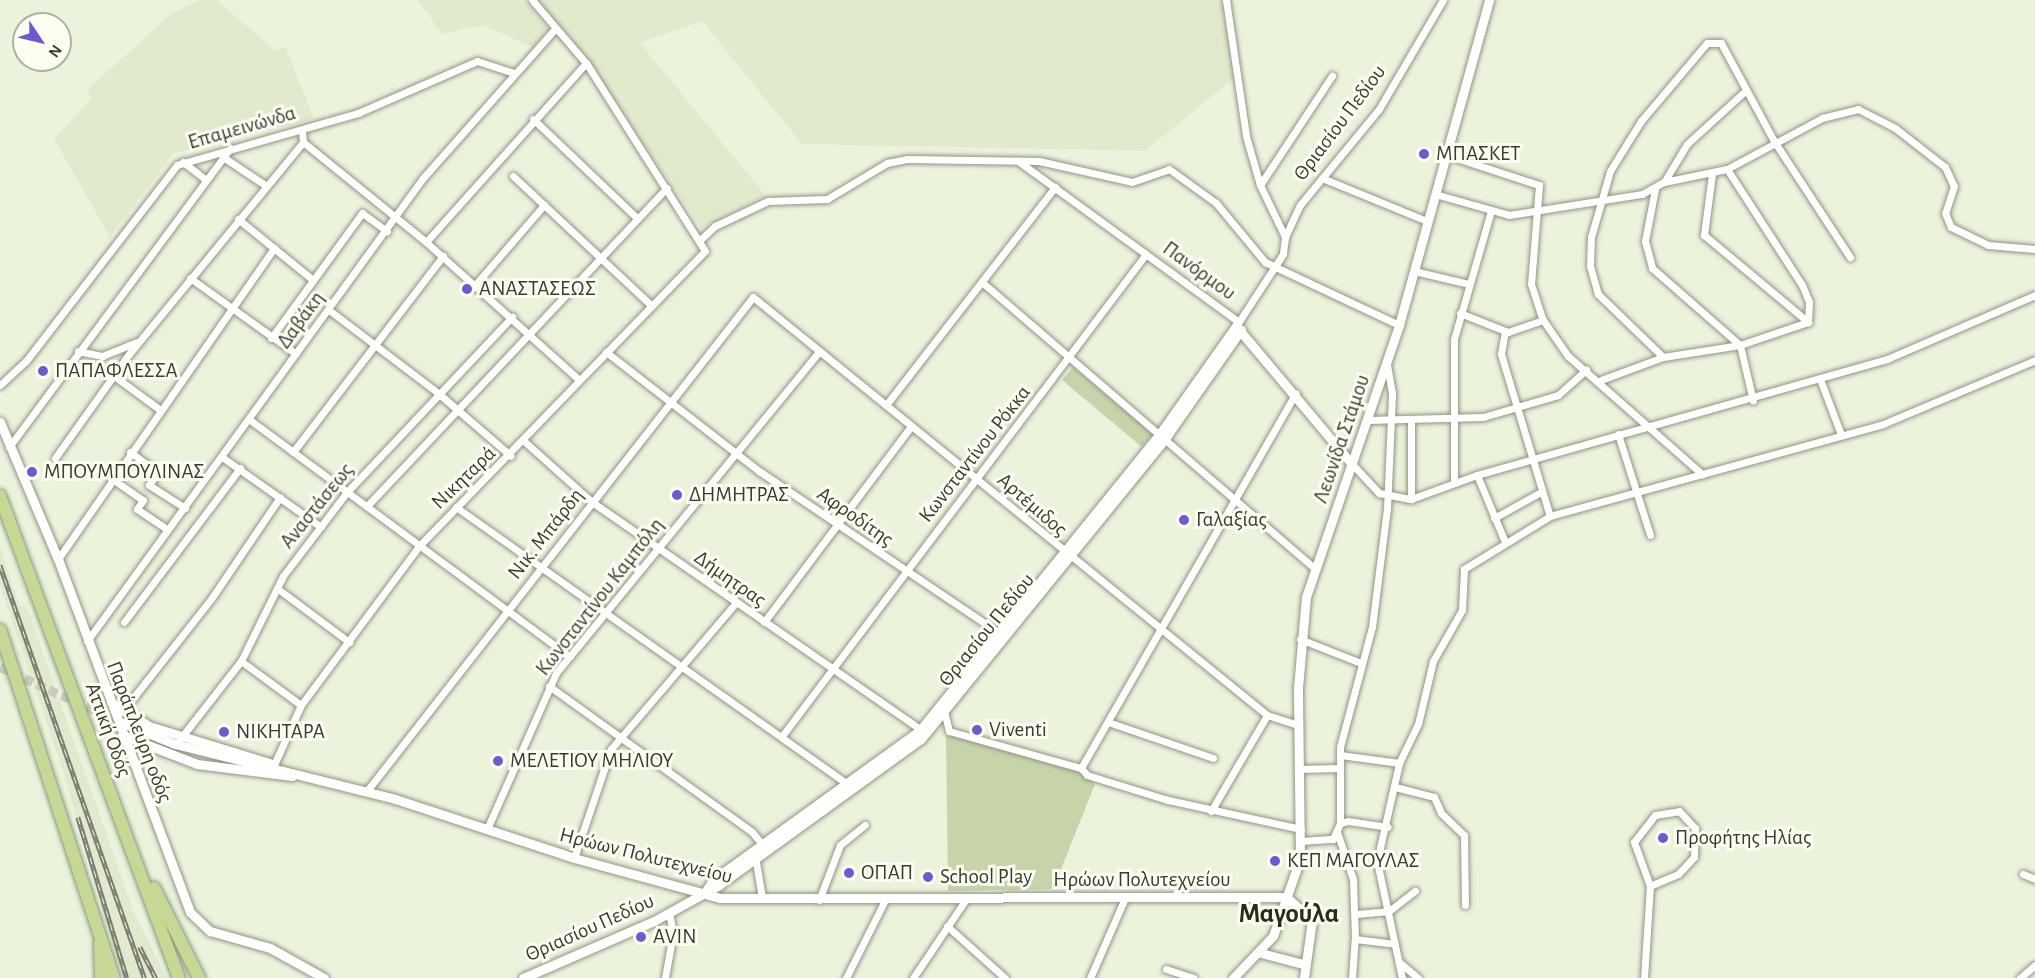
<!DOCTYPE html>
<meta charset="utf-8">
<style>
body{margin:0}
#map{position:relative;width:2035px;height:978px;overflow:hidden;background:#ecf3dd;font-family:"Alegreya Sans",sans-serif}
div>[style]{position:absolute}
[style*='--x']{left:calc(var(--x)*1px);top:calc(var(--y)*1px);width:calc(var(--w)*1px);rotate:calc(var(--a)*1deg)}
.built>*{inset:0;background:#e1eacd}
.green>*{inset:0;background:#c7d4aa;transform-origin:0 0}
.secondary-tunnel>*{height:9px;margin-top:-4.5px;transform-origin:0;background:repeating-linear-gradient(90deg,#c8cebb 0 9px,transparent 0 13.5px)}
.roads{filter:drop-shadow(0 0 2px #8f9681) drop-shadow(0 0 2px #8f9681)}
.street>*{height:7px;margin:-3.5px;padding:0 3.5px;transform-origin:3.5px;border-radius:3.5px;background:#fff}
.secondary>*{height:9px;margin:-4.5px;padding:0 4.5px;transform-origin:4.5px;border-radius:4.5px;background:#fff}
.highway>*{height:12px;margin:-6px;padding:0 6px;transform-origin:6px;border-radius:6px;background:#c5d995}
.rail>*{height:4.5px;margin-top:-2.25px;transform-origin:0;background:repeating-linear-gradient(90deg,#fbfff2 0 7px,#797d70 0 14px);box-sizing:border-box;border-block:2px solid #797d70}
.dots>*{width:16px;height:16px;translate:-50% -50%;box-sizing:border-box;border:3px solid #fbfff2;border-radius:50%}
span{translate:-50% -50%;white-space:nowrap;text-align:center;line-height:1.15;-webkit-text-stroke:6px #fbfff2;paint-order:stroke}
.street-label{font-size:21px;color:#393b33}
.poi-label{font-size:21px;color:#393b33}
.left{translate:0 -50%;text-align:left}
.district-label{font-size:27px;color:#272c1b;font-weight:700}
.north{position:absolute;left:12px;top:12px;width:60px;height:60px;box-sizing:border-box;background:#fbfff2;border:2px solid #adb1a6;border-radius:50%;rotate:125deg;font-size:16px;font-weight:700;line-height:24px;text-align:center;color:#393b33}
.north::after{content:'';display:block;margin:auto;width:21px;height:27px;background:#7158d1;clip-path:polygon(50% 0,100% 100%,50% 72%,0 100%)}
</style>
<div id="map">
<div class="built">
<div style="clip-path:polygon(199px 0,217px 0,275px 51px,285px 46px,314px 119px,174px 153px,110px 237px,54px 139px,92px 98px,87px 90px,171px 14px)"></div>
<div style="clip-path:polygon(418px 0,524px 0,549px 30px,533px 47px,482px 25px,442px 34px)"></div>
<div style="clip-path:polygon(538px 0,1221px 0,1234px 78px,1145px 151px,802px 144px,702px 21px,640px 43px,766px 196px,701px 228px,591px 66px)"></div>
<div style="clip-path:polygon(0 548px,20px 606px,27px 607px,134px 913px,167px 978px,121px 978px,64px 774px,0 586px)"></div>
</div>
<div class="green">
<div style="left:1073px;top:367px;width:104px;height:17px;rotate:40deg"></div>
<div style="clip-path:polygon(946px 733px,1082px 773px,1095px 784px,1053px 889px,948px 891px)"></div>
</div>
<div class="secondary-tunnel">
<div style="--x:0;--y:667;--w:135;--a:24.5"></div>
</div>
<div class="roads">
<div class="street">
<div style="--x:1226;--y:0;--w:137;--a:81.6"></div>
<div style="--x:1246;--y:136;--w:51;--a:74.1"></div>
<div style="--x:1260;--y:185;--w:58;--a:64.3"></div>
<div style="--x:1285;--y:237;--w:17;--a:97"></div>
<div style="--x:1283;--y:254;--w:86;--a:123.1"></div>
<div style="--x:533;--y:119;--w:144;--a:43.6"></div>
<div style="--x:302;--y:130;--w:12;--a:85"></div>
<div style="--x:303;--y:142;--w:159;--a:39.1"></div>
<div style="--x:426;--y:242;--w:206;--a:42"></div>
<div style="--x:1447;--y:155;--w:97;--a:18.1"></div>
<div style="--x:1539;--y:185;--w:99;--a:94.6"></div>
<div style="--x:1531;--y:284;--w:38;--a:72"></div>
<div style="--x:1543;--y:320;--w:44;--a:55.2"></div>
<div style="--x:1568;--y:356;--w:179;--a:41.4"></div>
<div style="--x:223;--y:157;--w:50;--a:33.7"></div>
<div style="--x:1018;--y:161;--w:273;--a:36.1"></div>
<div style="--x:183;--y:162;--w:29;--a:38"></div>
<div style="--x:1712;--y:174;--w:62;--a:97.5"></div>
<div style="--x:1704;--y:235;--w:136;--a:39.9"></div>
<div style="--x:513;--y:176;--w:190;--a:43.1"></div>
<div style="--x:1322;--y:178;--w:113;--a:22.3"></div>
<div style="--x:1664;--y:182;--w:44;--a:-58.8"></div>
<div style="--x:1687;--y:144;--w:79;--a:-42.4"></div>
<div style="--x:1260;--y:185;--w:131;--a:-56.6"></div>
<div style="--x:1655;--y:189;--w:53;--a:100.9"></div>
<div style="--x:1645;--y:241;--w:28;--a:75"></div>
<div style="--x:1652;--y:268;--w:117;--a:41.2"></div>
<div style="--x:1740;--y:345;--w:57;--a:76.9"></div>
<div style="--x:1435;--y:194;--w:77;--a:15.8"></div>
<div style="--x:1509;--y:215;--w:135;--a:-9"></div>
<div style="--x:1642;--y:194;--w:25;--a:-29"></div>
<div style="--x:1664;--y:182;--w:64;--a:-11.7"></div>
<div style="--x:1727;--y:169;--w:108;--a:-28.2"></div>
<div style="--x:1822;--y:118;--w:37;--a:-14"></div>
<div style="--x:1858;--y:109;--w:42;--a:27.2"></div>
<div style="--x:1895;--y:128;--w:63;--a:38"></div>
<div style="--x:1945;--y:167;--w:21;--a:65"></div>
<div style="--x:1954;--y:186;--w:28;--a:108"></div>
<div style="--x:1945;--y:213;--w:15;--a:67"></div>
<div style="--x:1951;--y:227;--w:41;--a:25.9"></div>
<div style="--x:1988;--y:245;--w:47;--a:4.9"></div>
<div style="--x:238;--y:219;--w:97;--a:39.1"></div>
<div style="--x:1285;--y:237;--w:35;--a:-65"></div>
<div style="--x:1300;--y:205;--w:124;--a:-50.5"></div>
<div style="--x:1379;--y:109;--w:126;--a:-59.6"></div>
<div style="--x:701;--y:239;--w:19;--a:-43"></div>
<div style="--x:715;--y:226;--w:59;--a:-25.3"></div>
<div style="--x:768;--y:201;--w:59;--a:-1.9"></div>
<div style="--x:827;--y:199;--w:70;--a:-31"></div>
<div style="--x:887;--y:163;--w:20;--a:-11"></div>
<div style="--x:907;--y:159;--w:132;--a:0.9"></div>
<div style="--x:1039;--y:161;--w:95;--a:12.7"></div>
<div style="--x:1132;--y:182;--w:39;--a:-19"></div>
<div style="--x:1169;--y:169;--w:58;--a:35.9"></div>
<div style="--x:1216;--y:203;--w:77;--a:50.3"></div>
<div style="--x:1265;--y:262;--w:148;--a:25.2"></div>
<div style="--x:426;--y:242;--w:240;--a:-48.2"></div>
<div style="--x:1414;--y:271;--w:57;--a:13.3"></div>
<div style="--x:190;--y:278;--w:130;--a:35.6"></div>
<div style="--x:984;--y:284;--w:438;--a:40.7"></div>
<div style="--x:475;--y:285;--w:106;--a:-49.2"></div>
<div style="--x:329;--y:310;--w:137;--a:37.3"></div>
<div style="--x:438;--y:393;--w:96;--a:40.8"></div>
<div style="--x:1460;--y:313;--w:52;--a:21.6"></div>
<div style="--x:1508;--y:332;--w:37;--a:-19"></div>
<div style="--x:1505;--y:331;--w:23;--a:100"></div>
<div style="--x:1501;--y:354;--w:169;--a:73.2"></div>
<div style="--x:271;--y:338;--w:155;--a:-53.9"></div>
<div style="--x:362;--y:213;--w:31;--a:36"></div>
<div style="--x:78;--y:351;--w:25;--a:12"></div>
<div style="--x:102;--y:356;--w:37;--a:-22"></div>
<div style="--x:606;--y:352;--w:194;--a:37.9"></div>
<div style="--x:759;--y:471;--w:293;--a:34"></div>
<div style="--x:1663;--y:357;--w:91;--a:-135.9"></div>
<div style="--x:1598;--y:294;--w:29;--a:-106"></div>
<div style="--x:1590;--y:266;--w:29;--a:-88"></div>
<div style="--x:1591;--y:237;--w:69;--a:-73.9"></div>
<div style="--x:1610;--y:171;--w:59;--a:-58.2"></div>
<div style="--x:1641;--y:121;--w:102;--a:-49.8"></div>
<div style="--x:1707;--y:43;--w:14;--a:0"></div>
<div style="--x:1721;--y:43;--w:111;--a:61.6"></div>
<div style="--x:1774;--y:141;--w:139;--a:56.8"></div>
<div style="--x:114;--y:376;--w:56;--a:36.3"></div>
<div style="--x:1820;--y:379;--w:57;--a:69.3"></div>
<div style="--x:1601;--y:380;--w:66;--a:-20.4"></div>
<div style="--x:1663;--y:357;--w:78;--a:-8.9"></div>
<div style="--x:1740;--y:345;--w:72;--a:-18.7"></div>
<div style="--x:1808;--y:322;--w:20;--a:-87"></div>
<div style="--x:1809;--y:302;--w:18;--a:-112"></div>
<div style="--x:1802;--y:285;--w:138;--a:-122.9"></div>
<div style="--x:0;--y:385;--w:35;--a:-43"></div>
<div style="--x:26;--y:361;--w:247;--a:-52.4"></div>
<div style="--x:177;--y:165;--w:188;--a:-16"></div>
<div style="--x:358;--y:113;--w:130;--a:-23.6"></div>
<div style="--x:477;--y:61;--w:38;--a:18"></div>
<div style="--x:886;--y:405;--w:276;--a:-52.2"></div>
<div style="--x:250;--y:420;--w:398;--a:36.5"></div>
<div style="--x:1368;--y:420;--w:115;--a:-1.5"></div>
<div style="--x:1483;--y:417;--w:78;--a:-16.3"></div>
<div style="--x:1558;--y:395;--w:38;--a:-42"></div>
<div style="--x:1411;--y:422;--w:77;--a:90"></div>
<div style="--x:1618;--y:434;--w:106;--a:72.4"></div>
<div style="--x:524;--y:441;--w:91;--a:41.9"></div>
<div style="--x:592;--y:502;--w:404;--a:34.7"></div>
<div style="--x:9;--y:447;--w:372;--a:-53.5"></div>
<div style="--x:130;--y:452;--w:34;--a:36"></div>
<div style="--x:158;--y:472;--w:16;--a:125"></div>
<div style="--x:149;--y:485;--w:43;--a:32.6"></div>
<div style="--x:293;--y:452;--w:247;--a:-52.6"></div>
<div style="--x:222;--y:457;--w:121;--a:35.3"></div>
<div style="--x:55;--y:458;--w:128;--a:-54.6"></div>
<div style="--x:129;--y:354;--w:274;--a:-50.6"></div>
<div style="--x:1352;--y:464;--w:40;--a:47"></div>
<div style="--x:1379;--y:493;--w:33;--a:11"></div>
<div style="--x:1411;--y:499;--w:70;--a:-20"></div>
<div style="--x:1477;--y:475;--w:426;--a:-15.8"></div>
<div style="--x:1887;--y:359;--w:161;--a:-23.4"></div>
<div style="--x:1477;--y:475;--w:73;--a:67.3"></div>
<div style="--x:111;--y:478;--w:39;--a:35"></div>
<div style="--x:143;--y:500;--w:11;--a:124"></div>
<div style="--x:137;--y:509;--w:37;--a:34"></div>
<div style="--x:1454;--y:483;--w:144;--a:-90"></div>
<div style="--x:1454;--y:339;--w:133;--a:-73.9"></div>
<div style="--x:367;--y:506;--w:437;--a:-46.7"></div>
<div style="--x:456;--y:507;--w:481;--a:35.3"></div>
<div style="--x:1494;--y:518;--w:51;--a:-29.1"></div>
<div style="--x:58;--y:559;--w:379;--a:-55.2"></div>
<div style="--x:278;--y:589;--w:89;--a:36.7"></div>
<div style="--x:124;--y:622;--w:193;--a:-53"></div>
<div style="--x:764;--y:622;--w:245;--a:-53.1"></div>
<div style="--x:1300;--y:639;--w:66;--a:21.5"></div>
<div style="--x:87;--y:641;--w:572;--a:-54.03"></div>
<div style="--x:423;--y:178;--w:199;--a:-48.5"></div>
<div style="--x:241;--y:661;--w:74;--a:36.3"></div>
<div style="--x:549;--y:686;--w:250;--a:35.7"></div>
<div style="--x:752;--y:832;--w:21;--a:51"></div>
<div style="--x:943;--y:707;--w:25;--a:76"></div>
<div style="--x:949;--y:731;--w:137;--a:15.7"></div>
<div style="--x:1081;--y:768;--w:9;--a:49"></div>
<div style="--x:1087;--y:775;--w:85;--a:17.2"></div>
<div style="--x:1168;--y:800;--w:136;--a:12.3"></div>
<div style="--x:122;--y:712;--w:144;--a:-51.8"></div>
<div style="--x:211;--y:599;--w:123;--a:-55.9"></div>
<div style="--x:1108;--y:722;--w:111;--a:18.9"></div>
<div style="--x:782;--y:736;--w:604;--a:-52.94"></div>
<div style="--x:180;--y:739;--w:99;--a:-52"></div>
<div style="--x:241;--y:661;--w:95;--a:-63.7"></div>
<div style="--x:283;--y:576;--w:106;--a:-52.7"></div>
<div style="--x:347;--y:492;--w:241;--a:-46.7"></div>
<div style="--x:1340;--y:755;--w:60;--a:7.7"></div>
<div style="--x:273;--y:767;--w:68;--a:-65.7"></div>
<div style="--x:301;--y:705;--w:199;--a:-53.4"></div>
<div style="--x:420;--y:545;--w:409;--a:-45.9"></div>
<div style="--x:705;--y:251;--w:222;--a:-122.3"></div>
<div style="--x:586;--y:63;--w:83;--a:-130.6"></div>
<div style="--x:1081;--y:768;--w:432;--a:-60.2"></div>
<div style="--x:1299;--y:769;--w:40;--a:-1.4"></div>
<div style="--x:1395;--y:787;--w:40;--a:14.4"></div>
<div style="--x:1434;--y:797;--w:17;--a:66"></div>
<div style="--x:1441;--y:813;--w:32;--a:44"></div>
<div style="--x:1464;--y:835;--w:70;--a:89.2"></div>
<div style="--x:366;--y:792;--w:628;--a:-51.98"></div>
<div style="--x:753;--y:297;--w:663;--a:39.12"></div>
<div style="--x:1267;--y:715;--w:33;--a:18"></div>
<div style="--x:1211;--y:811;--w:111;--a:-59.7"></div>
<div style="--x:1340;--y:823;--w:76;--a:-90"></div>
<div style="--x:1340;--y:747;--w:124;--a:-75.1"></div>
<div style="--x:1372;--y:627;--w:119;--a:-82.8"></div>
<div style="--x:1387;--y:509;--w:116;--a:-87.5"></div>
<div style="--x:1392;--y:393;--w:29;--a:-100"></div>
<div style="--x:487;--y:829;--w:171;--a:-66.1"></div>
<div style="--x:556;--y:673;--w:416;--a:-50.7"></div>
<div style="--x:1337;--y:832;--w:50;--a:71.2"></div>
<div style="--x:1353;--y:879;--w:60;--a:88.1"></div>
<div style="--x:1301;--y:841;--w:32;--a:-4"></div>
<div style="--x:1333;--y:839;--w:17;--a:-66"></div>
<div style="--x:1340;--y:823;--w:8;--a:-14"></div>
<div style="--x:1348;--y:821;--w:40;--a:8.5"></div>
<div style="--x:755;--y:856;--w:43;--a:80.5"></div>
<div style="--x:574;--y:858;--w:115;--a:-71.3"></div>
<div style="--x:611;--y:749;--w:191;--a:-49.5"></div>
<div style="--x:2023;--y:874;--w:13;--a:23"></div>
<div style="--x:819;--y:900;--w:59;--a:-69.1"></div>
<div style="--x:840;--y:845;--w:32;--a:-39"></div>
<div style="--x:1356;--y:914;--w:33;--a:-5"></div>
<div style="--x:1389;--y:911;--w:33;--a:-38"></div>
<div style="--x:947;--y:926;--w:78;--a:41.9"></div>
<div style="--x:1399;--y:962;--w:25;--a:40"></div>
<div style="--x:1166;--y:969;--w:29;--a:18"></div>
<div style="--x:665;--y:978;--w:46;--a:-79.9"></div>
<div style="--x:673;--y:933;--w:20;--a:-101"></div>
<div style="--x:846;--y:978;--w:87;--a:-63.4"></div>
<div style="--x:913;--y:978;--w:95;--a:-56.1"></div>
<div style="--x:1090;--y:978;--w:87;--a:-66.4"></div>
<div style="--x:1352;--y:978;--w:39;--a:-86"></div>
<div style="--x:1355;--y:939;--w:38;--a:7"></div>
<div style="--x:1402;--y:978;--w:120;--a:-102.1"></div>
<div style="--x:1377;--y:861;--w:100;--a:-77.3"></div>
<div style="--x:1399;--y:763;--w:43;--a:-64"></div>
<div style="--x:1418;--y:724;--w:65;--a:-76.6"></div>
<div style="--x:1433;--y:661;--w:59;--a:-60.4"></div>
<div style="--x:1462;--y:610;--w:41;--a:-87.2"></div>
<div style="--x:1464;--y:569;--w:101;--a:-31.6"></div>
<div style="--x:1550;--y:516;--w:345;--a:-15.4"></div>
<div style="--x:1883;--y:424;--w:165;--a:-22.8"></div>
<div style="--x:1644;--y:978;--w:92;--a:-86.3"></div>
<div style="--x:1650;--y:886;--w:47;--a:-110"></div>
<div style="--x:1634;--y:842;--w:34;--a:-52"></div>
<div style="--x:1655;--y:815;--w:24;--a:-9"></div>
<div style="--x:1679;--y:811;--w:23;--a:47"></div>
<div style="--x:1695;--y:828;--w:29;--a:92"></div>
<div style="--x:1694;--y:857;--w:23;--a:133"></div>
<div style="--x:1678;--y:874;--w:30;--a:157"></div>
<div style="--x:2020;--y:978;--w:20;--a:-41"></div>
</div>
<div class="secondary">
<div style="--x:0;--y:422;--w:149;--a:67.1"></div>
<div style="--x:58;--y:559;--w:377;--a:69.5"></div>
<div style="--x:190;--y:912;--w:28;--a:44"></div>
<div style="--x:210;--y:931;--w:62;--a:15.8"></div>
<div style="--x:270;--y:948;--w:62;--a:29.1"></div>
<div style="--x:111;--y:702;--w:45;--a:32.3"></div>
<div style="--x:149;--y:726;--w:126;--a:17.1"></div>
<div style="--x:123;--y:723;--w:56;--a:22"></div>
<div style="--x:175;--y:744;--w:227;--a:14"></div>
<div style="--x:395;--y:799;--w:188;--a:18.2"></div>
<div style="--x:574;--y:858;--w:151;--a:15.3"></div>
<div style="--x:720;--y:898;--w:566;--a:-0.1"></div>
<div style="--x:122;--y:735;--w:80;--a:21.1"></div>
<div style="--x:197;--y:764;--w:96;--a:7.2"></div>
<div style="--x:705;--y:892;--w:14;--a:-56"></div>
<div style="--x:713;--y:880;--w:256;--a:-35.9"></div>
<div style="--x:920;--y:730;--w:383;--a:-51"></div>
<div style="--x:1161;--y:432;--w:130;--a:-54.7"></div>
<div style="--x:1236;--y:326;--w:180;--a:50"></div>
<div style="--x:1286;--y:897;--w:35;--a:41"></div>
<div style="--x:1312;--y:920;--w:59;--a:97.9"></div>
<div style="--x:1261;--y:953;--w:43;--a:14.7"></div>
<div style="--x:523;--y:978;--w:143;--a:-23.5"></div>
<div style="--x:654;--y:921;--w:74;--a:-29"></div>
<div style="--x:719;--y:885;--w:249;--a:-35.9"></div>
<div style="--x:921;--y:739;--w:389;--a:-50.9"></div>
<div style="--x:1166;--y:437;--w:131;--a:-55"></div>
<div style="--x:1233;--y:978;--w:58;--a:-46.4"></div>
<div style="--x:1273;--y:936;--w:82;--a:-70.7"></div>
<div style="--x:1300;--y:859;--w:171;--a:-90.7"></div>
<div style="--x:1298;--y:688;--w:91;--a:-85"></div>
<div style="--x:1306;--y:597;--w:287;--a:-71.1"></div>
<div style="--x:1399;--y:325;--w:337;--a:-74.5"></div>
</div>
<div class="highway">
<div style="--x:0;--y:496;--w:514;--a:69.63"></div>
<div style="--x:0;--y:630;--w:366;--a:71.9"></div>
<div style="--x:154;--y:888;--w:101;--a:63.4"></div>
<div style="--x:100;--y:943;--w:35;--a:88"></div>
</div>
</div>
<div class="rail">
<div style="--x:0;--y:565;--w:438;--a:70.7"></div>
<div style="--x:78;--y:817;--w:168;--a:73.1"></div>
<div style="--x:140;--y:947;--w:35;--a:63"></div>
</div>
<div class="dots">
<div style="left:1424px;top:154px;background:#7158d1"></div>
<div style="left:467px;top:289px;background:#7158d1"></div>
<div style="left:43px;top:371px;background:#7158d1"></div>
<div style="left:32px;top:472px;background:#7158d1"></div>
<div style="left:677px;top:495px;background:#7158d1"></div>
<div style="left:1184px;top:520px;background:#7158d1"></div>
<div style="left:977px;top:730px;background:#7158d1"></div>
<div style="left:224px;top:732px;background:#7158d1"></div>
<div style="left:498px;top:761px;background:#7158d1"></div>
<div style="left:1663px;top:838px;background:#7158d1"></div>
<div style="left:1275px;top:861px;background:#7158d1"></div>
<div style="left:849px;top:873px;background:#7158d1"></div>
<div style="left:928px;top:877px;background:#7158d1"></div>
<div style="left:641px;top:937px;background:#7158d1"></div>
</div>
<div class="street-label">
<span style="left:1340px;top:123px;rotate:-53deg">Θριασίου Πεδίου</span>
<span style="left:242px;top:128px;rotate:-16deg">Επαμεινώνδα</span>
<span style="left:1199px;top:271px;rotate:36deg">Πανόρμου</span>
<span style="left:301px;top:320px;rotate:-54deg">Δαβάκη</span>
<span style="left:1342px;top:439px;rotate:-71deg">Λεωνίδα Στάμου</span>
<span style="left:975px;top:454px;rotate:-52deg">Κωνσταντίνου Ρόκκα</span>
<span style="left:464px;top:478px;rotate:-44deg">Νικηταρά</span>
<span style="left:1032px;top:505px;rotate:41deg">Αρτέμιδος</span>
<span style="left:317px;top:506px;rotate:-51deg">Αναστάσεως</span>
<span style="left:855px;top:517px;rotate:35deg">Αφροδίτης</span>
<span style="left:546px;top:534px;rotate:-52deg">Νικ. Μπάρδη</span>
<span style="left:730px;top:579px;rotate:35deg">Δήμητρας</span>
<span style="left:600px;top:597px;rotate:-52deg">Κωνσταντίνου Καμπόλη</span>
<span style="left:987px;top:630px;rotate:-51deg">Θριασίου Πεδίου</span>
<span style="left:108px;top:730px;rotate:70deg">Αττική Οδός</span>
<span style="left:139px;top:732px;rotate:69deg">Παράπλευρη οδός</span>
<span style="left:646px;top:856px;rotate:14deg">Ηρώων Πολυτεχνείου</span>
<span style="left:1142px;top:880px">Ηρώων Πολυτεχνείου</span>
<span style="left:590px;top:928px;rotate:-24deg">Θριασίου Πεδίου</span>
</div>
<div class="poi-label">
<span class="left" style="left:1436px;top:154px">ΜΠΑΣΚΕΤ</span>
<span class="left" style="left:479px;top:289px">ΑΝΑΣΤΑΣΕΩΣ</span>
<span class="left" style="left:55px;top:371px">ΠΑΠΑΦΛΕΣΣΑ</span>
<span class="left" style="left:44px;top:472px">ΜΠΟΥΜΠΟΥΛΙΝΑΣ</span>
<span class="left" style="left:689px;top:495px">ΔΗΜΗΤΡΑΣ</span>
<span class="left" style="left:1196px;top:520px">Γαλαξίας</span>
<span class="left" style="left:989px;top:730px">Viventi</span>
<span class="left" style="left:236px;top:732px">ΝΙΚΗΤΑΡΑ</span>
<span class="left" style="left:510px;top:761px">ΜΕΛΕΤΙΟΥ ΜΗΛΙΟΥ</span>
<span class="left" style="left:1675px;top:838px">Προφήτης Ηλίας</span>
<span class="left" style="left:1287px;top:861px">ΚΕΠ ΜΑΓΟΥΛΑΣ</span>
<span class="left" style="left:861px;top:873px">ΟΠΑΠ</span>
<span class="left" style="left:940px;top:877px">School Play</span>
<span class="left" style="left:653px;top:937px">AVIN</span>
</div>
<div class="district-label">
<span style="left:1289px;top:914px">Μαγούλα</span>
</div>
<div class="north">N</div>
</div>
